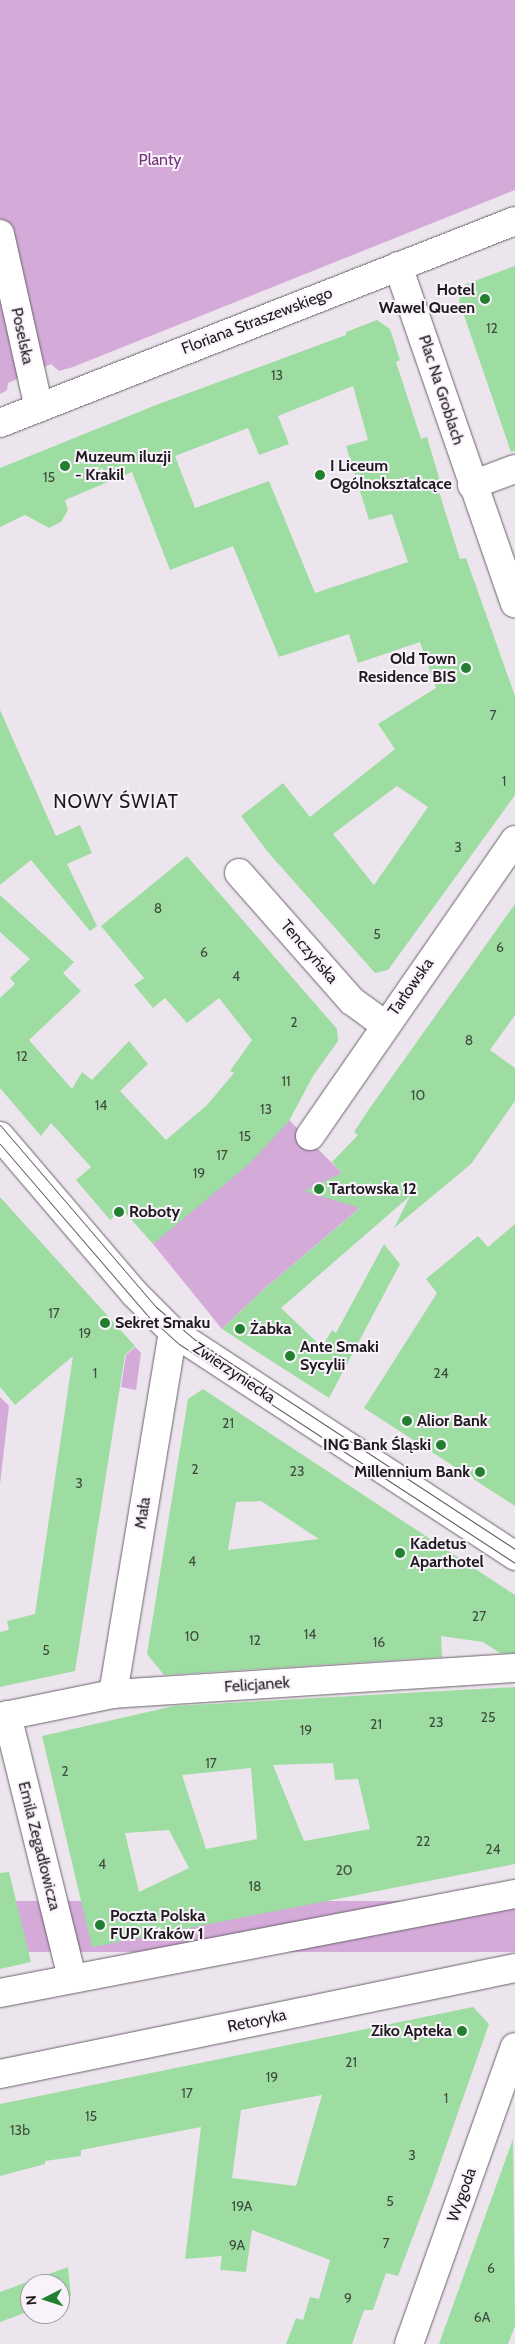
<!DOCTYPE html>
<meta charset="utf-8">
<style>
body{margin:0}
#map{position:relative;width:515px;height:2344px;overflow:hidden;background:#ede5ee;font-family:Cabin,sans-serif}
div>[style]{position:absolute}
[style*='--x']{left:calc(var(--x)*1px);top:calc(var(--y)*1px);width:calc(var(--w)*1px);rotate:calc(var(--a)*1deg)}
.green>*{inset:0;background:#d3aad8;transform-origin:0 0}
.building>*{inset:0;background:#9edda1}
.roads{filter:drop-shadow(0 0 1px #69626a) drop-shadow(0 0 1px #69626a)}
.minor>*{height:28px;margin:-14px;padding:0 14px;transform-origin:14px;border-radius:14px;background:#fff}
.tram>*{height:1px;margin:-0.5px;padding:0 0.5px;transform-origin:0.5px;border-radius:0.5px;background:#625e63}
.dots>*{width:14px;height:14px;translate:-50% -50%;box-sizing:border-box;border:2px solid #faf2fb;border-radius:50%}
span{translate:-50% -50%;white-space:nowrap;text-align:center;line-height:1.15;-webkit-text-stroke:4px #faf2fb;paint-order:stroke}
.number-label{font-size:14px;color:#3e4c3f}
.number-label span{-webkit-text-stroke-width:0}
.park-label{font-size:16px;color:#73327c}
.poi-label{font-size:16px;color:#1e1b1e;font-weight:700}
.right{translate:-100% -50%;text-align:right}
.left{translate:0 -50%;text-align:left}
.street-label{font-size:16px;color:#1e1b1e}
.quarter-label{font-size:19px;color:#1e1b1e;letter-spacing:1px}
.north{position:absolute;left:20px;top:2274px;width:50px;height:50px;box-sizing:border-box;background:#faf2fb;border:1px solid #a29ca3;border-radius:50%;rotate:265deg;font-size:14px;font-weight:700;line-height:20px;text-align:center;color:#1e1b1e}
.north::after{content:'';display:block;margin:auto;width:18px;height:22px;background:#217f30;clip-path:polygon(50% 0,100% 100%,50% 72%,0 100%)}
</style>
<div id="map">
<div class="green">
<div style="clip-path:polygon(0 0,515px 0,515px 190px,73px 367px,59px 371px,51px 364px,8px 383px,7px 390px,0 394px)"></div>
<div style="clip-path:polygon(289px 1120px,369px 1200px,263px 1290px,222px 1329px,153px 1244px)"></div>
<div style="clip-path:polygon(135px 1347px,141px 1353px,136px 1390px,121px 1387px,126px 1355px)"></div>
<div style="clip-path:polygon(0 1397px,9px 1406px,0 1484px)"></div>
<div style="left:515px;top:1901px;width:51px;height:525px;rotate:90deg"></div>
</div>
<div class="building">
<div style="clip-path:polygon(515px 266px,515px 451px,511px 452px,459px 301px,464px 285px)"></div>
<div style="clip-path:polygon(evenodd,377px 320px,390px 329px,400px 360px,396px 362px,421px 439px,427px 437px,440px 481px,436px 482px,460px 559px,466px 558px,515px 696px,515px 795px,388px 970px,375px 973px,267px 851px,241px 816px,283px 783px,310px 817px,395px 749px,378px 724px,436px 688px,420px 642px,358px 663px,349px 634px,279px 657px,233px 546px,170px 570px,132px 472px,65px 500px,68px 510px,61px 522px,49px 528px,25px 515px,0 527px,0 468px,156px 405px,346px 335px,346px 332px,377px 320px,353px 386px,368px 440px,346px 446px,369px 520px,392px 514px,408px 562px,315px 593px,269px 481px,195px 508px,175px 456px,248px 428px,259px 455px,289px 444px,278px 416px,353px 386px,377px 320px,397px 786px,428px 807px,374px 885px,333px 834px,397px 786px)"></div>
<div style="clip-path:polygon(0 710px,56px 836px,80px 825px,92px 853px,67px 864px,97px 926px,90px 931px,31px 860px,0 885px)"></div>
<div style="clip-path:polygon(187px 856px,337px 1029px,338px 1041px,313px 1076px,289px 1121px,249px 1164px,153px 1244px,122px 1209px,110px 1220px,76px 1180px,91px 1167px,51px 1123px,41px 1136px,0 1088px,0 998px,15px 984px,10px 978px,30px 959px,0 932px,0 895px,74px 962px,63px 973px,81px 991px,29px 1040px,72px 1089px,82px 1072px,92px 1080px,129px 1041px,148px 1064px,120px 1091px,166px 1140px,207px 1105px,234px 1073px,230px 1071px,252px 1040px,219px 998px,187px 1023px,165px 998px,153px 1008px,134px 985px,144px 978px,101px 926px)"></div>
<div style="clip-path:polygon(515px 904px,515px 1015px,490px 1050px,515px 1068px,515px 1101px,471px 1164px,394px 1228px,410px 1196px,281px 1308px,322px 1347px,332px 1330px,336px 1333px,384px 1244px,400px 1264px,329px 1398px,222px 1329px,263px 1290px,360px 1208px,304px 1191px,342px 1173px,332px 1162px,358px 1135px,354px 1132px,369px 1109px)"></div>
<div style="clip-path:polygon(0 1197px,135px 1346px,125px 1355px,75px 1671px,0 1687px,0 1632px,9px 1630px,7px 1621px,35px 1614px,73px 1356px,15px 1405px,0 1387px)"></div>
<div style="clip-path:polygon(515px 1224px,515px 1506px,364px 1408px,437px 1293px,426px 1279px,478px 1236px,488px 1247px)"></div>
<div style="clip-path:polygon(evenodd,203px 1389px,515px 1595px,515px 1653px,500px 1653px,483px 1642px,441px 1636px,442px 1657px,164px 1675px,147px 1654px,188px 1399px,203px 1389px,261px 1501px,319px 1539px,228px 1550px,236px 1502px,261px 1501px)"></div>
<div style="clip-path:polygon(evenodd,515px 1687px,515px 1864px,92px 1947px,42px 1736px,174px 1706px,515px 1687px,333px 1763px,335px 1780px,358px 1779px,370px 1829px,304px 1841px,273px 1765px,333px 1763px,515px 1687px,251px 1768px,257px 1839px,206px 1849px,182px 1775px,251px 1768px,515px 1687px,169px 1830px,189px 1868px,139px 1892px,125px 1833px,169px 1830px)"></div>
<div style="clip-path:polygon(9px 1872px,31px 1962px,0 1969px,0 1873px)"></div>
<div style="clip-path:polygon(evenodd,473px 2007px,489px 2024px,434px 2181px,398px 2276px,386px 2273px,373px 2310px,364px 2310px,352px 2344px,286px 2344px,296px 2318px,303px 2320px,310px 2297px,319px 2299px,330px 2260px,252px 2230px,246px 2272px,220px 2270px,222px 2256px,185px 2259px,201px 2127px,81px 2150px,81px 2156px,45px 2161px,45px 2164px,0 2176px,0 2104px,473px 2007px,322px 2095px,296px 2186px,232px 2178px,241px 2110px,322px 2095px)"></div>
<div style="clip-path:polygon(513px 2139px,515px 2326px,508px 2344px,439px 2344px)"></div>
<div style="clip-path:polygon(68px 2267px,71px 2296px,60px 2300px,60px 2284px,30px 2284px,30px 2311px,0 2322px,0 2292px)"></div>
</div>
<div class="roads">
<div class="minor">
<div style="--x:0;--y:234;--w:178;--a:77.4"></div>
<div style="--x:398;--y:266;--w:357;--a:70.9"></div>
<div style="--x:0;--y:423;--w:553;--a:-21.42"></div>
<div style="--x:472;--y:485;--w:46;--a:-20.4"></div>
<div style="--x:239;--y:873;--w:171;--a:48.6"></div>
<div style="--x:352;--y:1001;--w:41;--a:36"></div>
<div style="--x:0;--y:1136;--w:208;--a:49.5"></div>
<div style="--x:135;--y:1294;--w:54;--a:45"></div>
<div style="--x:173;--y:1332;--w:409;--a:33.2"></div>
<div style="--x:310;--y:1136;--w:360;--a:-55.3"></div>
<div style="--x:113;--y:1694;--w:367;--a:-80.6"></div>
<div style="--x:7;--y:1715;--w:271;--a:76.1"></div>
<div style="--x:0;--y:1717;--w:115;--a:-11.5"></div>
<div style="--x:113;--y:1694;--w:403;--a:-3.7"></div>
<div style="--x:0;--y:1993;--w:524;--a:-10.88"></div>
<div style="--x:0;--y:2074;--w:526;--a:-11.63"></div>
<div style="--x:409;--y:2344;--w:315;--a:-70.4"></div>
</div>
</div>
<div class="tram">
<div style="--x:0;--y:1125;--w:240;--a:49.4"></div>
<div style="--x:156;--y:1307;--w:50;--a:40.1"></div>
<div style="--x:194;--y:1339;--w:384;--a:33.2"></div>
<div style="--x:0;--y:1144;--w:228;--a:49.3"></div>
<div style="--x:149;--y:1317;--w:40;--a:42"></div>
<div style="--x:179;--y:1344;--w:401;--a:33.1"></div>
</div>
<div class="dots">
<div style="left:485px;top:299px;background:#217f30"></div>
<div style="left:65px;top:466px;background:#217f30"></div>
<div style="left:320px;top:475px;background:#217f30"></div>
<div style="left:466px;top:668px;background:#217f30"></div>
<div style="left:319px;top:1189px;background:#217f30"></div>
<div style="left:119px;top:1212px;background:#217f30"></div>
<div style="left:105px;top:1323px;background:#217f30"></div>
<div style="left:240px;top:1329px;background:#217f30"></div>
<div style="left:290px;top:1356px;background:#217f30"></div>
<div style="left:407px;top:1421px;background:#217f30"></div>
<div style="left:441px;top:1445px;background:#217f30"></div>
<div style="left:480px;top:1472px;background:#217f30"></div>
<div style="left:400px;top:1553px;background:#217f30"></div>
<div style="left:100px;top:1925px;background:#217f30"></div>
<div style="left:462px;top:2031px;background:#217f30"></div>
</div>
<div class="number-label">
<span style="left:492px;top:328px">12</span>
<span style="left:277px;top:375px">13</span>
<span style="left:49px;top:477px">15</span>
<span style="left:493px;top:715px">7</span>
<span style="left:504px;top:781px">1</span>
<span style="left:458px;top:847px">3</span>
<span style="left:158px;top:908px">8</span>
<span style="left:377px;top:934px">5</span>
<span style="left:500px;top:947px">6</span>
<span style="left:204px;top:952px">6</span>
<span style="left:236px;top:976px">4</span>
<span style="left:294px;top:1022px">2</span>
<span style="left:469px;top:1040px">8</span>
<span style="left:22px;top:1056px">12</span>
<span style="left:286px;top:1081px">11</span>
<span style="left:418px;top:1095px">10</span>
<span style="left:101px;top:1105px">14</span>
<span style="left:266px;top:1109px">13</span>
<span style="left:245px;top:1136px">15</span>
<span style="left:222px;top:1155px">17</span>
<span style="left:199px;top:1173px">19</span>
<span style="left:54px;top:1313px">17</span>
<span style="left:85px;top:1333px">19</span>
<span style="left:95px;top:1373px">1</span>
<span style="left:441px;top:1373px">24</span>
<span style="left:228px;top:1423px">21</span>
<span style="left:195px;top:1469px">2</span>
<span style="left:297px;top:1471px">23</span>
<span style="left:79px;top:1483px">3</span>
<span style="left:192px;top:1561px">4</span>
<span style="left:479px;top:1616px">27</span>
<span style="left:310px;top:1634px">14</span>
<span style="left:192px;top:1636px">10</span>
<span style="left:255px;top:1640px">12</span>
<span style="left:379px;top:1642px">16</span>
<span style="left:46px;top:1650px">5</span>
<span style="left:488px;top:1717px">25</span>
<span style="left:436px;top:1722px">23</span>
<span style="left:376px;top:1724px">21</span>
<span style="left:306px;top:1730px">19</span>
<span style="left:211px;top:1763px">17</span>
<span style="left:65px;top:1771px">2</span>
<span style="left:423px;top:1841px">22</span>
<span style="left:493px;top:1849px">24</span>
<span style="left:102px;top:1864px">4</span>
<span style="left:344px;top:1870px">20</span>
<span style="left:255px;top:1886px">18</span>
<span style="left:351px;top:2062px">21</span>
<span style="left:272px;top:2077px">19</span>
<span style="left:187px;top:2093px">17</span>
<span style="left:446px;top:2098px">1</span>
<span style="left:91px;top:2116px">15</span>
<span style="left:20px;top:2130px">13b</span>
<span style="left:412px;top:2155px">3</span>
<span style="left:390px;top:2201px">5</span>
<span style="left:242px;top:2206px">19A</span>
<span style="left:386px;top:2243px">7</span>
<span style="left:237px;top:2245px">9A</span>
<span style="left:491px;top:2268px">6</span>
<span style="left:348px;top:2298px">9</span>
<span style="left:482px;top:2317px">6A</span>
</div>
<div class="park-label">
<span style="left:160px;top:160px">Planty</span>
</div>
<div class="poi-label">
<span class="right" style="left:475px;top:299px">Hotel<br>Wawel Queen</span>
<span class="left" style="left:75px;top:466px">Muzeum iluzji<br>- Krakil</span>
<span class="left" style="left:330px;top:475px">I Liceum<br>Ogólnokształcące</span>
<span class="right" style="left:456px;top:668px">Old Town<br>Residence BIS</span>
<span class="left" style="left:329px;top:1189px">Tartowska 12</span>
<span class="left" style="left:129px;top:1212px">Roboty</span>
<span class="left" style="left:115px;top:1323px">Sekret Smaku</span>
<span class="left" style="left:250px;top:1329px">Żabka</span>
<span class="left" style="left:300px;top:1356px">Ante Smaki<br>Sycylii</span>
<span class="left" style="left:417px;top:1421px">Alior Bank</span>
<span class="right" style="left:431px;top:1445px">ING Bank Śląski</span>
<span class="right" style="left:470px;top:1472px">Millennium Bank</span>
<span class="left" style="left:410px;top:1553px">Kadetus<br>Aparthotel</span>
<span class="left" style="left:110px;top:1925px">Poczta Polska<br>FUP Kraków 1</span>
<span class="right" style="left:452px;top:2031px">Ziko Apteka</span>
</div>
<div class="street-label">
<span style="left:257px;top:321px;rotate:-21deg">Floriana Straszewskiego</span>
<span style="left:22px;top:336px;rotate:78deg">Poselska</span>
<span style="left:441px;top:390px;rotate:72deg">Plac Na Groblach</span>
<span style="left:309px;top:952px;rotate:49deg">Tenczyńska</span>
<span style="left:411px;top:987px;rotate:-55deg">Tarłowska</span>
<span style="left:234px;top:1373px;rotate:34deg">Zwierzyniecka</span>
<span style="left:143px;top:1513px;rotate:-81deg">Mała</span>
<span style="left:257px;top:1685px;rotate:-4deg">Felicjanek</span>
<span style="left:39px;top:1846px;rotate:76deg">Emila Zegadłowicza</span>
<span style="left:257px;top:2021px;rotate:-12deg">Retoryka</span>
<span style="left:462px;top:2195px;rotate:-70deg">Wygoda</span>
</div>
<div class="quarter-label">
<span style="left:116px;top:802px">NOWY ŚWIAT</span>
</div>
<div class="north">N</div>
</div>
